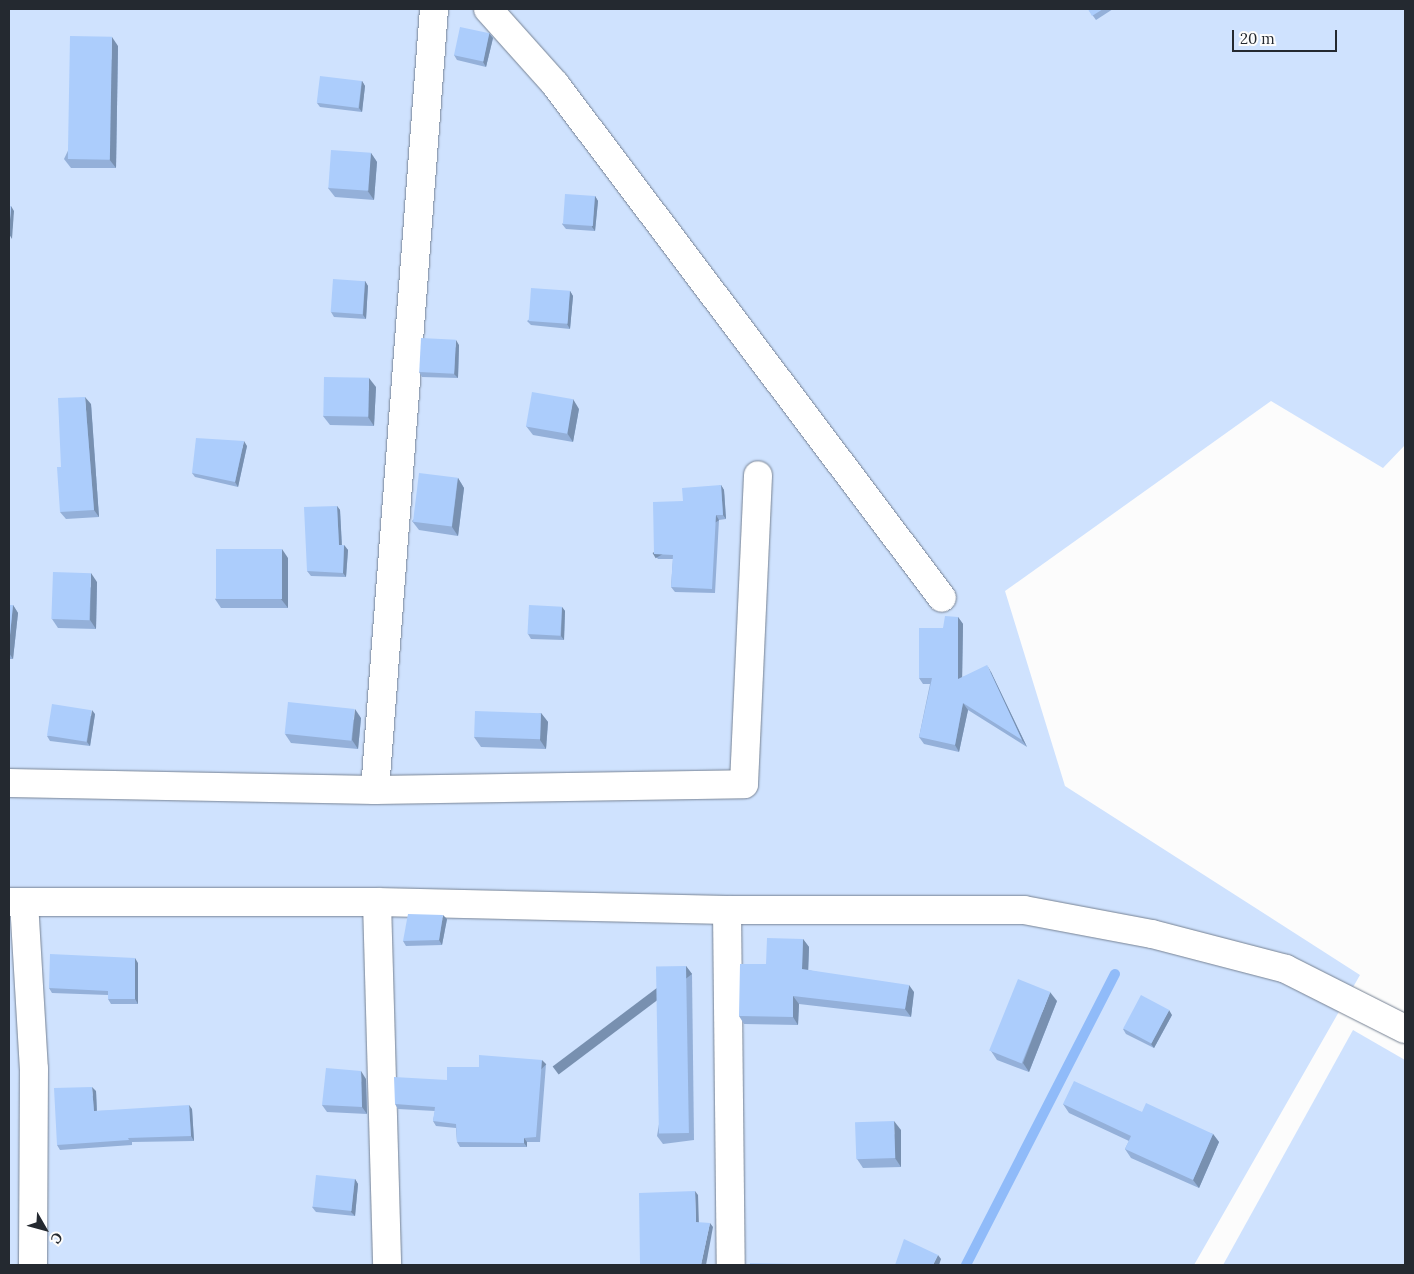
<!DOCTYPE html>
<meta charset="utf-8">
<style>
body{margin:0}
#map{position:relative;width:1414px;height:1274px;overflow:hidden;background:#fcfcfc;font-family:Lora,serif}
div>[style]{position:absolute}
[style*='--x']{left:calc(var(--x)*1px);top:calc(var(--y)*1px);width:calc(var(--w)*1px);rotate:calc(var(--a)*1deg)}
.green>*{inset:0;background:#cfe2fe}
.stream>*{height:10px;margin:-5px;padding:0 5px;transform-origin:5px;border-radius:5px;background:#90bbf9}
.roads{filter:drop-shadow(0 0 1px #768293) drop-shadow(0 0 1px #768293)}
.minor>*{height:28px;margin:-14px;padding:0 14px;transform-origin:14px;border-radius:14px;background:#fff}
.wall>*{inset:0;background:#94b0d9}
.shaded-wall>*{inset:0;background:#7890b0;transform-origin:0 0}
.building>*{inset:0;background:#accdfc;transform-origin:0 0}
span{translate:-50% -50%;white-space:nowrap;text-align:center;line-height:1.15;-webkit-text-stroke:5px #fcfcfc;paint-order:stroke}
.frame{position:absolute;inset:0;border:10px solid #242930;pointer-events:none}
.north{position:absolute;left:20px;top:1204px;width:50px;height:50px;-webkit-text-stroke:4px #fcfcfc;paint-order:stroke;rotate:128deg;font-size:14px;font-weight:700;line-height:20px;text-align:center;color:#242930}
.north::after{content:'';display:block;margin:auto;width:18px;height:22px;background:#242930;clip-path:polygon(50% 0,100% 100%,50% 72%,0 100%)}
.scale{position:absolute;left:1232px;top:30px;width:105px;height:22px;box-sizing:border-box;border:2px solid #242930;border-top:0;padding-left:6px;font-size:15px;line-height:18px;white-space:nowrap;color:#242930;-webkit-text-stroke:4px #fcfcfc;paint-order:stroke}
</style>
<div id="map">
<div class="green">
<div style="clip-path:polygon(9px 9px,1405px 9px,1405px 445px,1383px 468px,1271px 401px,1005px 591px,1065px 786px,1360px 975px,1194px 1265px,9px 1265px)"></div>
<div style="clip-path:polygon(1353px 1030px,1405px 1060px,1405px 1265px,1223px 1265px)"></div>
</div>
<div class="stream">
<div style="--x:966;--y:1265;--w:327;--a:-62.9"></div>
</div>
<div class="roads">
<div class="minor">
<div style="--x:488;--y:9;--w:101;--a:48.2"></div>
<div style="--x:555;--y:84;--w:643;--a:53.02"></div>
<div style="--x:9;--y:783;--w:366;--a:1.1"></div>
<div style="--x:375;--y:790;--w:369;--a:-0.9"></div>
<div style="--x:744;--y:784;--w:309;--a:-87.4"></div>
<div style="--x:375;--y:790;--w:783;--a:-85.68"></div>
<div style="--x:9;--y:902;--w:368;--a:0"></div>
<div style="--x:377;--y:902;--w:350;--a:1.3"></div>
<div style="--x:727;--y:910;--w:297;--a:0"></div>
<div style="--x:1024;--y:910;--w:130;--a:10.6"></div>
<div style="--x:1152;--y:934;--w:138;--a:14.6"></div>
<div style="--x:1286;--y:969;--w:133;--a:26.8"></div>
<div style="--x:24;--y:902;--w:167;--a:86.6"></div>
<div style="--x:34;--y:1069;--w:196;--a:90.3"></div>
<div style="--x:377;--y:902;--w:363;--a:88.4"></div>
<div style="--x:727;--y:910;--w:355;--a:89.4"></div>
</div>
</div>
<div class="wall">
<div style="clip-path:polygon(1088px 9px,1113px 9px,1096px 20px)"></div>
<div style="clip-path:polygon(489px 33px,493px 38px,486px 67px,457px 60px,454px 55px)"></div>
<div style="clip-path:polygon(118px 46px,116px 168px,71px 168px,64px 159px)"></div>
<div style="clip-path:polygon(362px 81px,365px 86px,362px 112px,320px 107px,317px 103px)"></div>
<div style="clip-path:polygon(371px 153px,377px 162px,374px 200px,335px 197px,328px 188px)"></div>
<div style="clip-path:polygon(595px 196px,598px 201px,595px 231px,566px 229px,562px 224px)"></div>
<div style="clip-path:polygon(365px 281px,368px 286px,366px 319px,334px 317px,331px 312px)"></div>
<div style="clip-path:polygon(570px 291px,573px 296px,570px 329px,531px 325px,527px 321px)"></div>
<div style="clip-path:polygon(459px 345px,458px 378px,422px 377px,419px 372px)"></div>
<div style="clip-path:polygon(376px 387px,374px 426px,330px 425px,323px 416px)"></div>
<div style="clip-path:polygon(91px 404px,99px 517px,66px 519px,60px 512px,61px 467px)"></div>
<div style="clip-path:polygon(579px 409px,573px 442px,533px 435px,526px 426px)"></div>
<div style="clip-path:polygon(247px 446px,238px 487px,195px 477px,192px 473px)"></div>
<div style="clip-path:polygon(458px 478px,464px 488px,458px 536px,419px 530px,412px 521px)"></div>
<div style="clip-path:polygon(721px 485px,724px 490px,726px 519px,719px 520px,715px 593px,675px 592px,671px 587px,673px 559px,658px 559px,654px 554px,683px 501px)"></div>
<div style="clip-path:polygon(337px 506px,340px 510px,342px 545px,344px 545px,348px 550px,346px 577px,311px 576px,307px 571px)"></div>
<div style="clip-path:polygon(288px 558px,288px 608px,221px 608px,215px 599px)"></div>
<div style="clip-path:polygon(97px 582px,96px 629px,58px 628px,52px 619px)"></div>
<div style="clip-path:polygon(9px 605px,13px 605px,18px 613px,13px 659px,9px 659px)"></div>
<div style="clip-path:polygon(562px 607px,565px 611px,564px 640px,531px 639px,528px 634px)"></div>
<div style="clip-path:polygon(958px 617px,963px 624px,962px 677px,991px 672px,1027px 747px,968px 710px,959px 752px,924px 744px,919px 737px,930px 684px,923px 684px,919px 678px,943px 628px)"></div>
<div style="clip-path:polygon(541px 713px,548px 722px,546px 749px,481px 747px,474px 737px)"></div>
<div style="clip-path:polygon(95px 714px,90px 746px,50px 741px,47px 736px)"></div>
<div style="clip-path:polygon(361px 718px,358px 749px,291px 743px,285px 734px)"></div>
<div style="clip-path:polygon(447px 919px,442px 945px,406px 946px,403px 941px)"></div>
<div style="clip-path:polygon(803px 939px,809px 947px,808px 970px,914px 992px,911px 1017px,799px 1004px,798px 1025px,744px 1024px,739px 1016px,766px 964px)"></div>
<div style="clip-path:polygon(138px 963px,138px 1004px,111px 1004px,108px 999px,108px 995px,52px 993px,49px 988px)"></div>
<div style="clip-path:polygon(686px 966px,692px 974px,694px 1140px,663px 1144px,657px 1136px)"></div>
<div style="clip-path:polygon(1057px 1001px,1029px 1072px,997px 1060px,991px 1051px)"></div>
<div style="clip-path:polygon(1172px 1015px,1154px 1048px,1126px 1034px,1123px 1029px)"></div>
<div style="clip-path:polygon(546px 1064px,540px 1142px,527px 1142px,527px 1147px,460px 1147px,457px 1142px,456px 1128px,436px 1126px,433px 1121px,435px 1111px,398px 1109px,395px 1104px,479px 1067px)"></div>
<div style="clip-path:polygon(366px 1079px,367px 1114px,327px 1112px,322px 1105px)"></div>
<div style="clip-path:polygon(96px 1091px,97px 1111px,192px 1109px,194px 1141px,132px 1142px,132px 1145px,60px 1150px,57px 1145px)"></div>
<div style="clip-path:polygon(1063px 1104px,1142px 1112px,1213px 1134px,1219px 1142px,1199px 1188px,1131px 1158px,1125px 1149px,1129px 1141px,1069px 1113px)"></div>
<div style="clip-path:polygon(901px 1130px,901px 1167px,863px 1168px,857px 1159px)"></div>
<div style="clip-path:polygon(355px 1179px,358px 1184px,355px 1216px,316px 1212px,312px 1207px)"></div>
</div>
<div class="shaded-wall">
<div style="clip-path:polygon(489px 33px,493px 38px,486px 67px,483px 62px)"></div>
<div style="clip-path:polygon(112px 37px,118px 46px,116px 168px,109px 159px)"></div>
<div style="clip-path:polygon(362px 81px,365px 86px,362px 112px,359px 108px)"></div>
<div style="clip-path:polygon(371px 153px,377px 162px,374px 200px,367px 190px)"></div>
<div style="clip-path:polygon(595px 196px,598px 201px,595px 231px,592px 227px)"></div>
<div style="clip-path:polygon(11px 206px,14px 211px,12px 239px,9px 234px)"></div>
<div style="clip-path:polygon(365px 281px,368px 286px,366px 319px,363px 315px)"></div>
<div style="clip-path:polygon(570px 291px,573px 296px,570px 329px,567px 324px)"></div>
<div style="clip-path:polygon(456px 340px,459px 345px,458px 378px,454px 374px)"></div>
<div style="clip-path:polygon(369px 378px,376px 387px,374px 426px,368px 417px)"></div>
<div style="clip-path:polygon(85px 397px,91px 404px,99px 517px,94px 510px)"></div>
<div style="clip-path:polygon(573px 399px,579px 409px,573px 442px,567px 433px)"></div>
<div style="clip-path:polygon(244px 441px,247px 446px,238px 487px,235px 482px)"></div>
<div style="clip-path:polygon(458px 478px,464px 488px,458px 536px,452px 527px)"></div>
<div style="clip-path:polygon(721px 485px,724px 490px,726px 519px,723px 515px)"></div>
<div style="clip-path:polygon(337px 506px,340px 510px,342px 550px,339px 545px)"></div>
<div style="left:716px;top:515px;width:6px;height:74px;rotate:59deg"></div>
<div style="clip-path:polygon(344px 545px,348px 550px,346px 577px,343px 573px)"></div>
<div style="clip-path:polygon(282px 549px,288px 558px,288px 608px,281px 599px)"></div>
<div style="clip-path:polygon(91px 573px,97px 582px,96px 629px,90px 620px)"></div>
<div style="clip-path:polygon(13px 605px,18px 613px,13px 659px,9px 653px,9px 645px)"></div>
<div style="clip-path:polygon(562px 607px,565px 611px,564px 640px,561px 636px)"></div>
<div style="clip-path:polygon(958px 617px,963px 624px,962px 686px,958px 679px)"></div>
<div style="clip-path:polygon(987px 665px,991px 672px,1027px 747px,1022px 740px)"></div>
<div style="clip-path:polygon(963px 703px,968px 710px,959px 752px,955px 745px)"></div>
<div style="clip-path:polygon(355px 709px,361px 718px,358px 749px,352px 740px)"></div>
<div style="clip-path:polygon(92px 710px,95px 714px,90px 746px,87px 742px)"></div>
<div style="clip-path:polygon(541px 713px,548px 722px,546px 749px,540px 740px)"></div>
<div style="clip-path:polygon(443px 915px,447px 919px,442px 945px,439px 940px)"></div>
<div style="clip-path:polygon(803px 939px,809px 947px,808px 977px,802px 969px)"></div>
<div style="clip-path:polygon(135px 958px,138px 963px,138px 1004px,135px 999px)"></div>
<div style="left:686px;top:966px;width:10px;height:167px;rotate:53deg"></div>
<div style="clip-path:polygon(909px 985px,914px 992px,911px 1017px,905px 1009px)"></div>
<div style="clip-path:polygon(1050px 992px,1057px 1001px,1029px 1072px,1023px 1063px)"></div>
<div style="clip-path:polygon(793px 996px,799px 1004px,798px 1025px,793px 1017px)"></div>
<div style="clip-path:polygon(1169px 1010px,1172px 1015px,1154px 1048px,1151px 1044px)"></div>
<div style="left:542px;top:1060px;width:6px;height:77px;rotate:45deg"></div>
<div style="clip-path:polygon(361px 1071px,366px 1079px,367px 1114px,362px 1107px)"></div>
<div style="clip-path:polygon(92px 1087px,96px 1091px,97px 1116px,94px 1111px)"></div>
<div style="clip-path:polygon(189px 1105px,192px 1109px,194px 1141px,191px 1136px)"></div>
<div style="clip-path:polygon(894px 1121px,901px 1130px,901px 1167px,895px 1158px)"></div>
<div style="clip-path:polygon(1213px 1134px,1219px 1142px,1199px 1188px,1193px 1180px)"></div>
<div style="clip-path:polygon(524px 1138px,527px 1142px,527px 1147px,524px 1143px)"></div>
<div style="clip-path:polygon(355px 1179px,358px 1184px,355px 1216px,351px 1212px)"></div>
<div style="clip-path:polygon(695px 1191px,698px 1195px,699px 1227px,696px 1222px)"></div>
<div style="clip-path:polygon(710px 1223px,713px 1227px,706px 1265px,701px 1265px)"></div>
<div style="clip-path:polygon(938px 1255px,941px 1259px,939px 1265px,933px 1265px)"></div>
</div>
<div class="building">
<div style="clip-path:polygon(1088px 9px,1103px 9px,1092px 16px)"></div>
<div style="left:460px;top:27px;width:30px;height:29px;rotate:12deg"></div>
<div style="left:70px;top:36px;width:42px;height:123px;rotate:1deg"></div>
<div style="left:320px;top:76px;width:42px;height:27px;rotate:7deg"></div>
<div style="left:331px;top:150px;width:40px;height:38px;rotate:4deg"></div>
<div style="left:565px;top:194px;width:30px;height:30px;rotate:4deg"></div>
<div style="clip-path:polygon(9px 206px,11px 206px,9px 231px)"></div>
<div style="left:333px;top:279px;width:32px;height:33px;rotate:4deg"></div>
<div style="left:531px;top:288px;width:39px;height:33px;rotate:4deg"></div>
<div style="left:421px;top:338px;width:35px;height:34px;rotate:3deg"></div>
<div style="left:324px;top:377px;width:45px;height:39px;rotate:1deg"></div>
<div style="left:532px;top:392px;width:42px;height:35px;rotate:10deg"></div>
<div style="clip-path:polygon(85px 397px,94px 510px,60px 512px,57px 467px,61px 467px,58px 398px)"></div>
<div style="clip-path:polygon(196px 438px,244px 441px,235px 482px,192px 473px)"></div>
<div style="left:419px;top:473px;width:39px;height:49px;rotate:7deg"></div>
<div style="clip-path:polygon(721px 485px,723px 515px,716px 515px,712px 589px,671px 587px,673px 555px,654px 554px,653px 502px,683px 501px,682px 488px)"></div>
<div style="clip-path:polygon(337px 506px,339px 545px,344px 545px,343px 573px,307px 571px,304px 507px)"></div>
<div style="left:216px;top:549px;width:66px;height:50px"></div>
<div style="left:53px;top:572px;width:38px;height:47px;rotate:2deg"></div>
<div style="clip-path:polygon(9px 605px,13px 605px,9px 645px)"></div>
<div style="left:529px;top:605px;width:33px;height:29px;rotate:3deg"></div>
<div style="clip-path:polygon(945px 616px,958px 617px,958px 679px,987px 665px,1022px 740px,963px 703px,955px 745px,919px 737px,932px 678px,919px 678px,919px 628px,943px 628px)"></div>
<div style="left:288px;top:702px;width:67px;height:32px;rotate:6deg"></div>
<div style="left:52px;top:704px;width:40px;height:32px;rotate:9deg"></div>
<div style="left:475px;top:711px;width:66px;height:26px;rotate:2deg"></div>
<div style="clip-path:polygon(408px 914px,443px 915px,439px 940px,403px 941px)"></div>
<div style="clip-path:polygon(767px 938px,803px 939px,802px 969px,909px 985px,905px 1009px,793px 996px,793px 1017px,739px 1016px,740px 964px,766px 964px)"></div>
<div style="clip-path:polygon(50px 954px,135px 958px,135px 999px,108px 999px,108px 991px,49px 988px)"></div>
<div style="left:686px;top:966px;width:167px;height:30px;rotate:89deg"></div>
<div style="left:1018px;top:979px;width:35px;height:77px;rotate:22deg"></div>
<div style="left:1141px;top:995px;width:32px;height:38px;rotate:28deg"></div>
<div style="clip-path:polygon(479px 1055px,542px 1060px,536px 1137px,524px 1138px,524px 1143px,457px 1142px,456px 1124px,433px 1121px,435px 1107px,395px 1104px,394px 1077px,447px 1080px,447px 1067px,479px 1067px)"></div>
<div style="clip-path:polygon(326px 1068px,361px 1071px,362px 1107px,322px 1105px)"></div>
<div style="clip-path:polygon(1074px 1081px,1142px 1112px,1146px 1103px,1213px 1134px,1193px 1180px,1125px 1149px,1131px 1136px,1063px 1104px)"></div>
<div style="clip-path:polygon(92px 1087px,94px 1111px,189px 1105px,191px 1136px,128px 1138px,129px 1140px,57px 1145px,54px 1088px)"></div>
<div style="left:894px;top:1121px;width:37px;height:39px;rotate:88deg"></div>
<div style="left:316px;top:1175px;width:39px;height:32px;rotate:6deg"></div>
<div style="clip-path:polygon(695px 1191px,696px 1222px,710px 1223px,701px 1265px,640px 1265px,639px 1193px)"></div>
<div style="clip-path:polygon(904px 1239px,938px 1255px,933px 1265px,895px 1265px)"></div>
<div style="clip-path:polygon(750px 1263px,798px 1264px,798px 1265px,750px 1265px)"></div>
</div>
<div class="frame"></div>
<div class="north">С</div>
<div class="scale">20 m</div>
</div>
